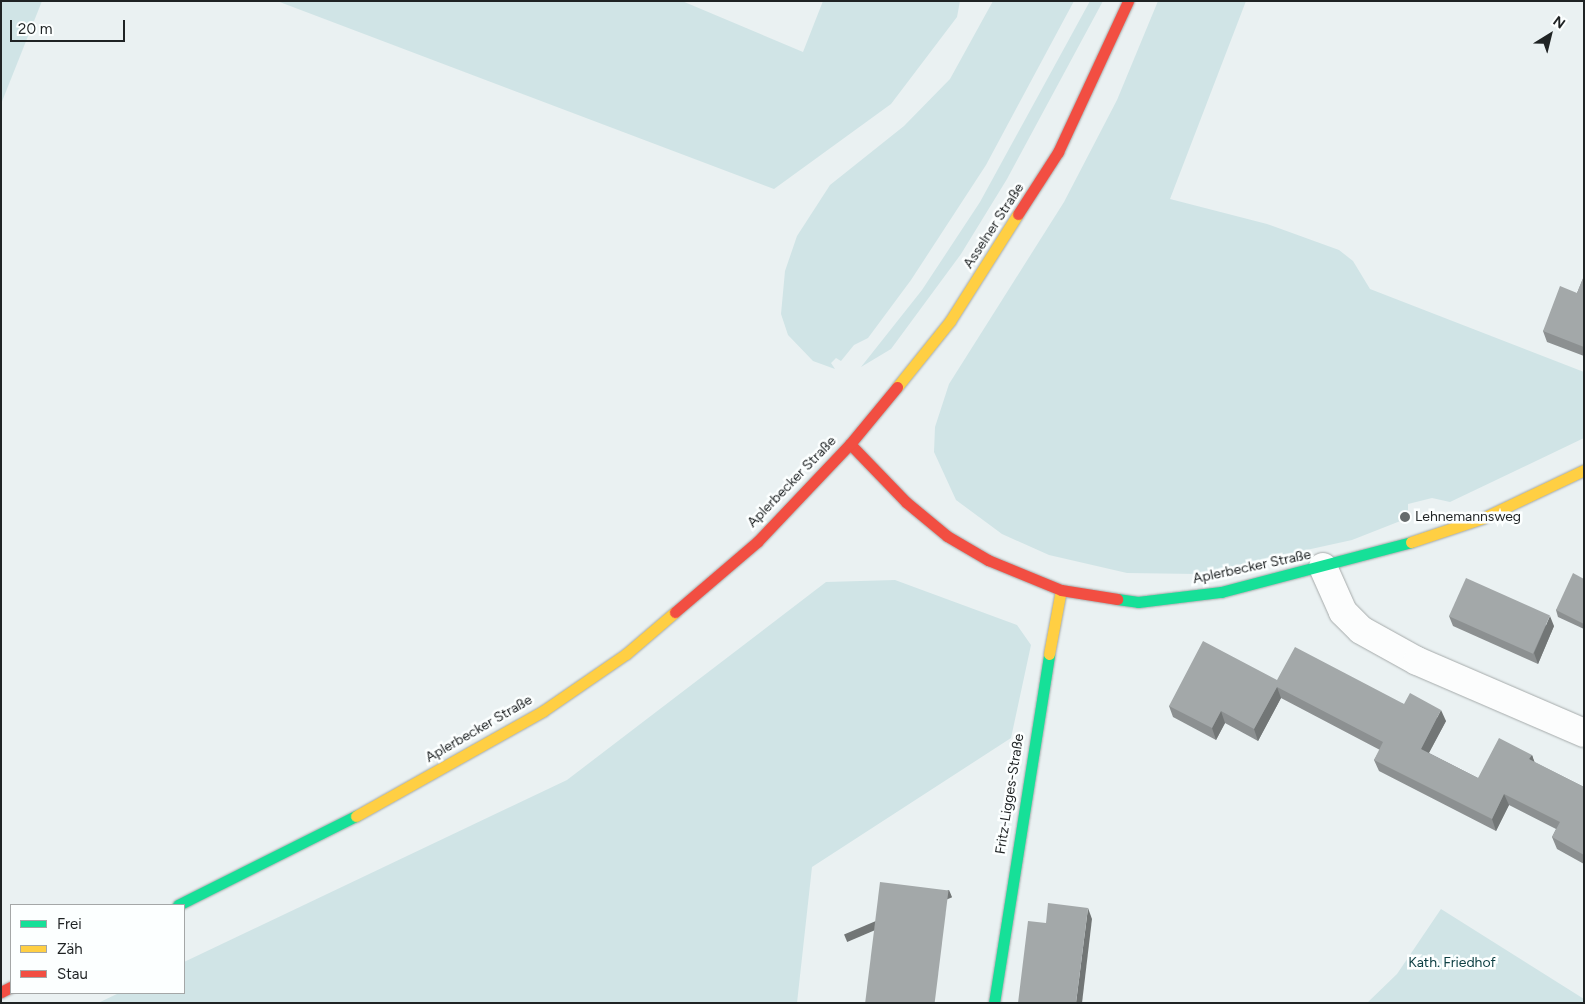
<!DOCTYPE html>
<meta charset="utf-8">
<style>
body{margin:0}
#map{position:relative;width:1585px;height:1004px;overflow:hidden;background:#eaf1f2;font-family:Figtree,sans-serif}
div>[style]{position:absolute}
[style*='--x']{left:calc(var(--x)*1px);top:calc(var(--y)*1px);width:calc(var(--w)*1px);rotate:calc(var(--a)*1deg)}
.green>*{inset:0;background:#d0e4e6}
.roads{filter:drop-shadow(0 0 1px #a5aaaa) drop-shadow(0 0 1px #a5aaaa)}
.street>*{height:28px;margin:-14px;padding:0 14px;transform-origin:14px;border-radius:14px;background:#fcfdfd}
.fast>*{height:11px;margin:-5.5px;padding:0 5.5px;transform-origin:5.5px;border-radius:5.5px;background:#16e098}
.slow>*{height:11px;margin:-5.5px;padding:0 5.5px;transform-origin:5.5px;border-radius:5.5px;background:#ffcf43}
.jam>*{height:11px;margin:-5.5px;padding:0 5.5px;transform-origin:5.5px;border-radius:5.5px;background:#f24e42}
.wall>*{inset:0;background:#8c9091}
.shaded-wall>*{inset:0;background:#727676;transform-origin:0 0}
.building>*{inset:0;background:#a3a8a9;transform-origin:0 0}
.dots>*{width:14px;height:14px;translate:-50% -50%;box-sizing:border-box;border:2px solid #fcffff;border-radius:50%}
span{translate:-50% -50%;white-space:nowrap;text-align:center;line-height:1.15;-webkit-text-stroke:5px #fcffff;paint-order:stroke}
.street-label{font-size:14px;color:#1f2324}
.poi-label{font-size:14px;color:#1f2324}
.left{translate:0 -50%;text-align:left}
.park-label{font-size:14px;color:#0e4044}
.frame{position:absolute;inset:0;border:2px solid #1f2324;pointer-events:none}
.legend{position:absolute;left:10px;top:904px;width:175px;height:90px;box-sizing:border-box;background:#fcffff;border:1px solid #a4a7a7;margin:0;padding:6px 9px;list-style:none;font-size:15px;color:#1f2324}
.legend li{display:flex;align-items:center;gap:10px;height:25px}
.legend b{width:25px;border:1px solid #a4a7a7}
.north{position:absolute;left:1525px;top:10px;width:50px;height:50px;-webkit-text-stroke:4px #fcffff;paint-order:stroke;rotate:36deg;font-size:14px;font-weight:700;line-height:20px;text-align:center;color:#1f2324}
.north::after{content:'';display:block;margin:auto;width:18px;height:22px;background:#1f2324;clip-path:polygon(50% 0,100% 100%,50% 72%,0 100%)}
.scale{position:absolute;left:10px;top:20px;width:115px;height:22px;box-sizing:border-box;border:2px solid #1f2324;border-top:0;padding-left:6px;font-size:15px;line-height:18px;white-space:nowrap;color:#1f2324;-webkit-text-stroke:4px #fcffff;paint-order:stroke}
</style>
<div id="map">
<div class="green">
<div style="clip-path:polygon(1px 1px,42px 1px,1px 104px)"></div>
<div style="clip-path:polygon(277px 1px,682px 1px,803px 52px,823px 1px,960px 1px,957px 17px,891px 104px,774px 189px)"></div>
<div style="clip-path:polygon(993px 1px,1074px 1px,986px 165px,911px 280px,868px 338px,854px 345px,841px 361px,836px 358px,831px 363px,835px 369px,813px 361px,788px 335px,781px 314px,785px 271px,797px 236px,830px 185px,904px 126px,950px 79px)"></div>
<div style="clip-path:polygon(1090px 1px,1103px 1px,1007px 179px,961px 254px,891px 349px,861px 367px,922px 290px,980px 202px)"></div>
<div style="clip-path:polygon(1158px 1px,1246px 1px,1170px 199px,1267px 224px,1339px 250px,1353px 261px,1370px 289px,1584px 372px,1584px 438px,1450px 502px,1432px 498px,1408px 504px,1408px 518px,1352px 540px,1197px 574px,1127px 573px,1049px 555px,1002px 534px,956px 500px,934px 452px,935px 427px,949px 384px,1064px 202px,1117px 100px)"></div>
<div style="clip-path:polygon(895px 580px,1017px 625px,1031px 645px,1011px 738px,812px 867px,797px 1003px,98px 1003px,119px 993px,184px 993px,184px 962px,567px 780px,826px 582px)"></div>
<div style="clip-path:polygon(1441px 909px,1584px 999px,1584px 1003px,1367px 1003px,1397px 974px)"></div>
</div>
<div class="roads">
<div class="street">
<div style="--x:1323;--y:567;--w:49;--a:66"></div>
<div style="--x:1343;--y:612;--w:25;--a:45"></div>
<div style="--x:1361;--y:630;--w:64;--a:29"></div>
<div style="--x:1417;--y:661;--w:182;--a:23.3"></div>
</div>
<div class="fast">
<div style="--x:1117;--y:599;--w:21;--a:8"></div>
<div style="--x:1138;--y:602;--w:84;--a:-6.9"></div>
<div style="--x:1221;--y:592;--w:196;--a:-14.7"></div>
<div style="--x:178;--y:905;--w:199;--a:-26.6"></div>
<div style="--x:994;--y:1003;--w:353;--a:-81"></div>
</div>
<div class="slow">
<div style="--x:897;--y:387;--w:85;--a:-51.2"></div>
<div style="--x:950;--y:321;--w:127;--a:-57.6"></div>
<div style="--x:1411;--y:542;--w:76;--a:-18.4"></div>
<div style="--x:1483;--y:518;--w:112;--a:-25.4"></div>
<div style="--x:1049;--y:654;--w:65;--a:-79.4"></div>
<div style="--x:356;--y:816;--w:214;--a:-29.3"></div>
<div style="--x:543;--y:711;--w:101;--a:-34.5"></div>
<div style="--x:626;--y:654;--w:65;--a:-40.6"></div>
</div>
<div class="jam">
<div style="--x:1018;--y:214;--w:74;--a:-57.2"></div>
<div style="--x:1058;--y:152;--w:166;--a:-65.1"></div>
<div style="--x:850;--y:444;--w:81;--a:46"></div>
<div style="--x:906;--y:502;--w:53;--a:39.7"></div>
<div style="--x:947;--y:536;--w:48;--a:30.3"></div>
<div style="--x:988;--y:560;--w:79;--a:22.3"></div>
<div style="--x:1061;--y:590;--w:57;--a:9.1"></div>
<div style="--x:675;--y:612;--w:108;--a:-40.5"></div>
<div style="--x:757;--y:542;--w:135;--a:-46.5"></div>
<div style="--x:850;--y:444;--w:74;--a:-50.5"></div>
<div style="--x:1;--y:992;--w:11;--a:-27"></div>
</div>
</div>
<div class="wall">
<div style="clip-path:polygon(1584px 276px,1584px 356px,1547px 342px,1543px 331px,1577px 293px)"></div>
<div style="clip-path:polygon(1584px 579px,1584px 629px,1558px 617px,1556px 610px)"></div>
<div style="clip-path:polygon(1449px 616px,1554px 626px,1538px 664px,1453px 626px)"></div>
<div style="clip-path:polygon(1277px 680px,1404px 704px,1446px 721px,1429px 753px,1478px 778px,1532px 755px,1534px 762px,1584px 787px,1584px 864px,1557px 849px,1552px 837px,1556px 829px,1509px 805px,1496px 831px,1379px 771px,1374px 760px,1380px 750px,1281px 698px,1258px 741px,1225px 723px,1216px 740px,1173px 717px,1169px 706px)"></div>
</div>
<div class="shaded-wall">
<div style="clip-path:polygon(1550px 616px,1554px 626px,1538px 664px,1534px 653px)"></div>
<div style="clip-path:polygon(1277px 687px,1281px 698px,1258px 741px,1254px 729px)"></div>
<div style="clip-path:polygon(1441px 710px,1446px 721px,1425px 760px,1421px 749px)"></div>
<div style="clip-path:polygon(1221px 711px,1225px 723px,1216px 740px,1212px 728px)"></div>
<div style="clip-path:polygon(1532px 755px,1536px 766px,1529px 759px)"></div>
<div style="clip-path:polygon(1504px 794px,1509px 805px,1496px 831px,1492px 819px)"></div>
<div style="left:949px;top:890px;width:8px;height:114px;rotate:67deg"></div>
<div style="clip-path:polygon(1088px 908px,1092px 919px,1082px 1003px,1076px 1003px)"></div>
</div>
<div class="building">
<div style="clip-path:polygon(1584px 276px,1584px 347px,1543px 331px,1560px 286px,1577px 293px)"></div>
<div style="clip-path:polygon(1573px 573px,1584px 579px,1584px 624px,1556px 610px)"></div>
<div style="left:1466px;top:578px;width:92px;height:42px;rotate:24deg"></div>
<div style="clip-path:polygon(1203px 641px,1277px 680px,1295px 647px,1404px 704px,1410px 693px,1441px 710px,1421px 749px,1478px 778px,1499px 738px,1532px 755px,1529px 759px,1584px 787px,1584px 855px,1552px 837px,1560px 822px,1504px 794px,1492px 819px,1374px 760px,1383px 742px,1277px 687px,1254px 729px,1221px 711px,1212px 728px,1169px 706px)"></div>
<div style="left:880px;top:882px;width:69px;height:122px;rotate:7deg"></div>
<div style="clip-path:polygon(1048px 903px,1088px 908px,1076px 1003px,1018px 1003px,1028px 921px,1046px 923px)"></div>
</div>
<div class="dots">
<div style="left:1405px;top:517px;background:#666b6c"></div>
</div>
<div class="street-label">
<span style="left:994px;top:226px;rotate:-57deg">Asselner Straße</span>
<span style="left:792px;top:482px;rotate:-46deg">Aplerbecker Straße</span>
<span style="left:1252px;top:567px;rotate:-12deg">Aplerbecker Straße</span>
<span style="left:479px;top:729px;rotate:-30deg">Aplerbecker Straße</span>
<span style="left:1010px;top:794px;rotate:-81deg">Fritz-Ligges-Straße</span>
</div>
<div class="poi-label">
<span class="left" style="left:1415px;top:517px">Lehnemannsweg</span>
</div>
<div class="park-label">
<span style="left:1452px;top:963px">Kath. Friedhof</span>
</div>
<div class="frame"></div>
<ul class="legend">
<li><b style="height:6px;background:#16e098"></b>Frei</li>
<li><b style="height:6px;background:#ffcf43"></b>Zäh</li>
<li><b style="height:6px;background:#f24e42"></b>Stau</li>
</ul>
<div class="north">N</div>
<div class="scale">20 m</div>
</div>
